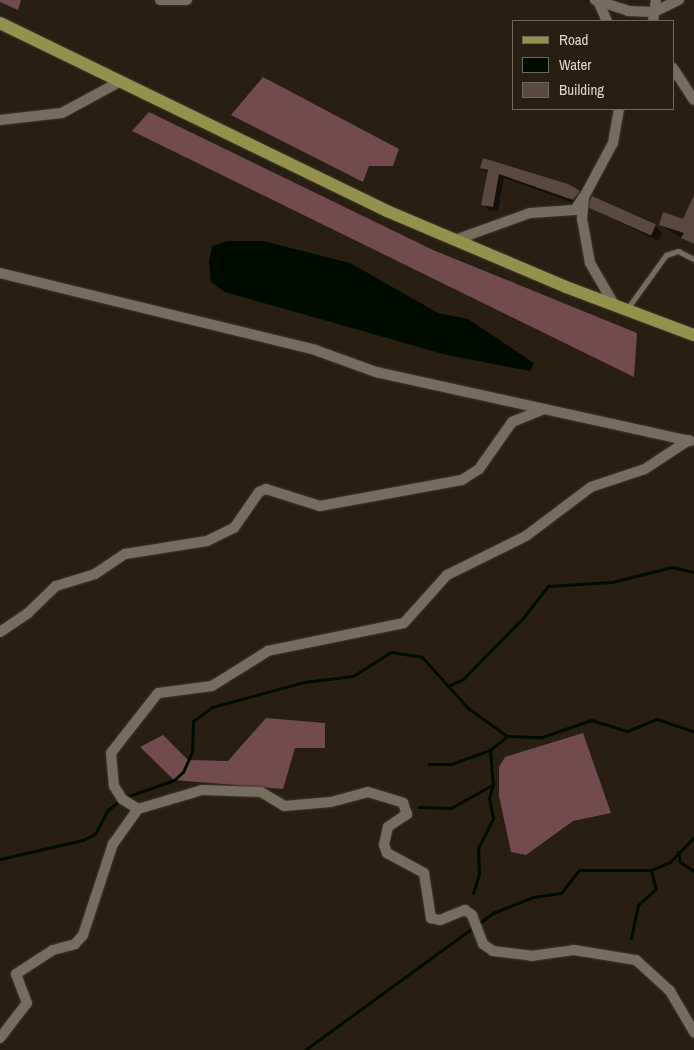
<!DOCTYPE html>
<style>
body{margin:0}
#map{position:relative;width:694px;height:1050px;overflow:hidden;background:#281f12;font-family:"Archivo Narrow",sans-serif}
div>[style]{position:absolute}
[style*='--x']{left:calc(var(--x)*1px);top:calc(var(--y)*1px);width:calc(var(--w)*1px);rotate:calc(var(--a)*1deg)}
.forest>*{inset:0;background:#714b4e}
.water>*{inset:0;background:#000b00}
.shadow>*{inset:0;background:#0007}
.stream>*{height:3px;margin:-1.5px;padding:0 1.5px;transform-origin:1.5px;border-radius:1.5px;background:#000b00}
.building>*{inset:0;background:#5a4941;transform-origin:0 0}
.roads{filter:drop-shadow(0 0 1px #413a32) drop-shadow(0 0 1px #413a32)}
.lane>*{height:5px;margin:-2.5px;padding:0 2.5px;transform-origin:2.5px;border-radius:2.5px;background:#776d5e}
.street>*{height:10px;margin:-5px;padding:0 5px;transform-origin:5px;border-radius:5px;background:#776d5e}
.primary>*{height:12px;margin:-6px;padding:0 6px;transform-origin:6px;border-radius:6px;background:#93914b}
span{translate:-50% -50%;white-space:nowrap;text-align:center;line-height:1.15;-webkit-text-stroke:4px #281f12;paint-order:stroke}
.legend{position:absolute;left:512px;top:20px;width:162px;height:90px;box-sizing:border-box;background:#281f12;border:1px solid #70685d;margin:0;padding:6px 9px;list-style:none;font-size:15px;color:#dbd5cd}
.legend li{display:flex;align-items:center;gap:10px;height:25px}
.legend b{width:25px;border:1px solid #70685d}
</style>
<div id="map">
<div class="forest">
<div style="clip-path:polygon(0 0,21px 0,18px 10px,0 2px)"></div>
<div style="clip-path:polygon(263px 77px,399px 149px,393px 166px,369px 166px,363px 182px,231px 115px)"></div>
<div style="clip-path:polygon(149px 112px,433px 250px,637px 333px,634px 377px,132px 131px)"></div>
<div style="clip-path:polygon(266px 718px,325px 723px,325px 748px,295px 748px,283px 789px,174px 780px,140px 747px,163px 735px,188px 760px,228px 761px)"></div>
<div style="clip-path:polygon(583px 733px,611px 813px,573px 821px,526px 855px,511px 852px,499px 796px,499px 767px,505px 757px)"></div>
</div>
<div class="water">
<div style="clip-path:polygon(228px 241px,263px 241px,350px 263px,438px 313px,468px 319px,534px 363px,530px 371px,447px 355px,225px 292px,211px 282px,209px 262px,212px 246px)"></div>
</div>
<div class="shadow">
<div style="clip-path:polygon(481px 168px,579px 192px,584px 197px,579px 205px,504px 178px,498px 211px,488px 210px,483px 204px,488px 173px)"></div>
<div style="clip-path:polygon(591px 208px,655px 226px,662px 233px,658px 241px)"></div>
<div style="clip-path:polygon(694px 212px,694px 245px,660px 225px,684px 220px)"></div>
</div>
<div class="stream">
<div style="--x:448;--y:686;--w:17;--a:-25"></div>
<div style="--x:463;--y:679;--w:86;--a:-45.5"></div>
<div style="--x:523;--y:618;--w:41;--a:-52"></div>
<div style="--x:548;--y:586;--w:64;--a:-3.6"></div>
<div style="--x:612;--y:582;--w:62;--a:-14"></div>
<div style="--x:672;--y:567;--w:23;--a:13"></div>
<div style="--x:429;--y:764;--w:22;--a:0"></div>
<div style="--x:451;--y:764;--w:41;--a:-19.7"></div>
<div style="--x:126;--y:797;--w:51;--a:-19.5"></div>
<div style="--x:174;--y:780;--w:12;--a:-42"></div>
<div style="--x:183;--y:772;--w:22;--a:-66"></div>
<div style="--x:192;--y:752;--w:31;--a:-88"></div>
<div style="--x:193;--y:721;--w:24;--a:-36"></div>
<div style="--x:212;--y:707;--w:95;--a:-15.2"></div>
<div style="--x:304;--y:682;--w:49;--a:-7"></div>
<div style="--x:353;--y:676;--w:45;--a:-32.3"></div>
<div style="--x:391;--y:652;--w:31;--a:9"></div>
<div style="--x:422;--y:657;--w:69;--a:48"></div>
<div style="--x:468;--y:708;--w:48;--a:35.7"></div>
<div style="--x:507;--y:736;--w:35;--a:2"></div>
<div style="--x:542;--y:737;--w:52;--a:-19.1"></div>
<div style="--x:591;--y:720;--w:38;--a:17"></div>
<div style="--x:627;--y:731;--w:32;--a:-22"></div>
<div style="--x:657;--y:719;--w:39;--a:19"></div>
<div style="--x:419;--y:807;--w:32;--a:2"></div>
<div style="--x:451;--y:808;--w:47;--a:-29.3"></div>
<div style="--x:678;--y:852;--w:10;--a:79"></div>
<div style="--x:680;--y:862;--w:17;--a:33"></div>
<div style="--x:0;--y:859;--w:85;--a:-12.9"></div>
<div style="--x:83;--y:840;--w:13;--a:-27"></div>
<div style="--x:95;--y:834;--w:27;--a:-62"></div>
<div style="--x:108;--y:810;--w:16;--a:-40"></div>
<div style="--x:473;--y:893;--w:20;--a:-72"></div>
<div style="--x:479;--y:874;--w:26;--a:-92"></div>
<div style="--x:478;--y:848;--w:34;--a:-63"></div>
<div style="--x:493;--y:818;--w:20;--a:-101"></div>
<div style="--x:489;--y:798;--w:14;--a:-73"></div>
<div style="--x:493;--y:785;--w:35;--a:-95"></div>
<div style="--x:490;--y:750;--w:22;--a:-39"></div>
<div style="--x:631;--y:938;--w:34;--a:-78"></div>
<div style="--x:638;--y:905;--w:24;--a:-42"></div>
<div style="--x:656;--y:889;--w:20;--a:-105"></div>
<div style="--x:305;--y:1050;--w:233;--a:-36.1"></div>
<div style="--x:493;--y:913;--w:43;--a:-21.8"></div>
<div style="--x:533;--y:897;--w:28;--a:-8"></div>
<div style="--x:561;--y:893;--w:29;--a:-52"></div>
<div style="--x:579;--y:870;--w:72;--a:0"></div>
<div style="--x:651;--y:870;--w:21;--a:-23"></div>
<div style="--x:670;--y:862;--w:35;--a:-46"></div>
</div>
<div class="building">
<div style="clip-path:polygon(483px 158px,568px 184px,580px 191px,573px 200px,499px 174px,493px 207px,481px 205px,488px 170px,480px 168px)"></div>
<div style="clip-path:polygon(694px 195px,694px 244px,681px 238px,684px 233px,659px 225px,663px 212px,683px 219px)"></div>
<div style="left:592px;top:196px;width:70px;height:12px;rotate:24deg"></div>
</div>
<div class="roads">
<div class="lane">
<div style="--x:627;--y:309;--w:67;--a:-54.2"></div>
<div style="--x:666;--y:255;--w:13;--a:-18"></div>
<div style="--x:678;--y:251;--w:18;--a:27"></div>
</div>
<div class="street">
<div style="--x:160;--y:0;--w:27;--a:0"></div>
<div style="--x:595;--y:0;--w:35;--a:18"></div>
<div style="--x:628;--y:11;--w:26;--a:2"></div>
<div style="--x:654;--y:12;--w:28;--a:-26"></div>
<div style="--x:598;--y:1;--w:22;--a:66"></div>
<div style="--x:653;--y:21;--w:21;--a:-82"></div>
<div style="--x:673;--y:68;--w:38;--a:57"></div>
<div style="--x:0;--y:120;--w:62;--a:-6.4"></div>
<div style="--x:62;--y:113;--w:67;--a:-28.5"></div>
<div style="--x:455;--y:240;--w:80;--a:-19.8"></div>
<div style="--x:530;--y:213;--w:45;--a:-3.8"></div>
<div style="--x:575;--y:210;--w:15;--a:-58"></div>
<div style="--x:0;--y:273;--w:324;--a:13.7"></div>
<div style="--x:315;--y:350;--w:65;--a:19.8"></div>
<div style="--x:376;--y:372;--w:322;--a:12.4"></div>
<div style="--x:615;--y:306;--w:50;--a:-120.2"></div>
<div style="--x:590;--y:263;--w:45;--a:-100.3"></div>
<div style="--x:582;--y:219;--w:22;--a:-85"></div>
<div style="--x:584;--y:197;--w:61;--a:-61.8"></div>
<div style="--x:613;--y:143;--w:35;--a:-80"></div>
<div style="--x:689;--y:440;--w:53;--a:146.6"></div>
<div style="--x:645;--y:469;--w:57;--a:161.6"></div>
<div style="--x:591;--y:487;--w:81;--a:143"></div>
<div style="--x:526;--y:536;--w:88;--a:153.7"></div>
<div style="--x:447;--y:575;--w:64;--a:131.9"></div>
<div style="--x:404;--y:623;--w:139;--a:168.4"></div>
<div style="--x:268;--y:651;--w:66;--a:148"></div>
<div style="--x:212;--y:686;--w:54;--a:172.6"></div>
<div style="--x:158;--y:693;--w:76;--a:128.1"></div>
<div style="--x:111;--y:753;--w:33;--a:85"></div>
<div style="--x:114;--y:786;--w:15;--a:58"></div>
<div style="--x:122;--y:799;--w:19;--a:32"></div>
<div style="--x:138;--y:809;--w:67;--a:-16.5"></div>
<div style="--x:202;--y:790;--w:59;--a:1.9"></div>
<div style="--x:261;--y:792;--w:27;--a:31"></div>
<div style="--x:284;--y:806;--w:47;--a:-4.9"></div>
<div style="--x:331;--y:802;--w:38;--a:-15"></div>
<div style="--x:368;--y:792;--w:37;--a:17"></div>
<div style="--x:403;--y:803;--w:12;--a:70"></div>
<div style="--x:407;--y:814;--w:23;--a:146"></div>
<div style="--x:388;--y:827;--w:18;--a:103"></div>
<div style="--x:384;--y:845;--w:9;--a:69"></div>
<div style="--x:387;--y:853;--w:42;--a:28.4"></div>
<div style="--x:424;--y:873;--w:46;--a:81.2"></div>
<div style="--x:431;--y:918;--w:9;--a:13"></div>
<div style="--x:440;--y:920;--w:27;--a:-22"></div>
<div style="--x:465;--y:910;--w:9;--a:36"></div>
<div style="--x:472;--y:915;--w:31;--a:69"></div>
<div style="--x:483;--y:944;--w:12;--a:35"></div>
<div style="--x:493;--y:951;--w:38;--a:7"></div>
<div style="--x:531;--y:956;--w:43;--a:-7.9"></div>
<div style="--x:574;--y:950;--w:63;--a:9.2"></div>
<div style="--x:636;--y:960;--w:46;--a:42.4"></div>
<div style="--x:670;--y:991;--w:48;--a:59.7"></div>
<div style="--x:0;--y:632;--w:34;--a:-34"></div>
<div style="--x:28;--y:613;--w:39;--a:-44"></div>
<div style="--x:56;--y:586;--w:41;--a:-17.1"></div>
<div style="--x:95;--y:574;--w:36;--a:-34"></div>
<div style="--x:125;--y:554;--w:83;--a:-9"></div>
<div style="--x:207;--y:541;--w:30;--a:-26"></div>
<div style="--x:234;--y:528;--w:44;--a:-55.2"></div>
<div style="--x:259;--y:492;--w:8;--a:-23"></div>
<div style="--x:266;--y:489;--w:57;--a:17.5"></div>
<div style="--x:320;--y:506;--w:144;--a:-10.4"></div>
<div style="--x:462;--y:480;--w:20;--a:-33"></div>
<div style="--x:479;--y:469;--w:57;--a:-54.9"></div>
<div style="--x:512;--y:422;--w:31;--a:-22"></div>
<div style="--x:0;--y:1038;--w:44;--a:-52.4"></div>
<div style="--x:27;--y:1003;--w:31;--a:-111"></div>
<div style="--x:16;--y:974;--w:44;--a:-33"></div>
<div style="--x:53;--y:950;--w:23;--a:-15"></div>
<div style="--x:75;--y:944;--w:12;--a:-48"></div>
<div style="--x:83;--y:935;--w:96;--a:-71.8"></div>
<div style="--x:113;--y:844;--w:43;--a:-54.5"></div>
</div>
<div class="primary">
<div style="--x:0;--y:23;--w:430;--a:25.9"></div>
<div style="--x:387;--y:211;--w:194;--a:23"></div>
<div style="--x:566;--y:287;--w:137;--a:20.6"></div>
</div>
</div>
<ul class="legend">
<li><b style="height:6px;background:#93914b"></b>Road</li>
<li><b style="height:14px;background:#000b00"></b>Water</li>
<li><b style="height:14px;background:#5a4941"></b>Building</li>
</ul>
</div>
